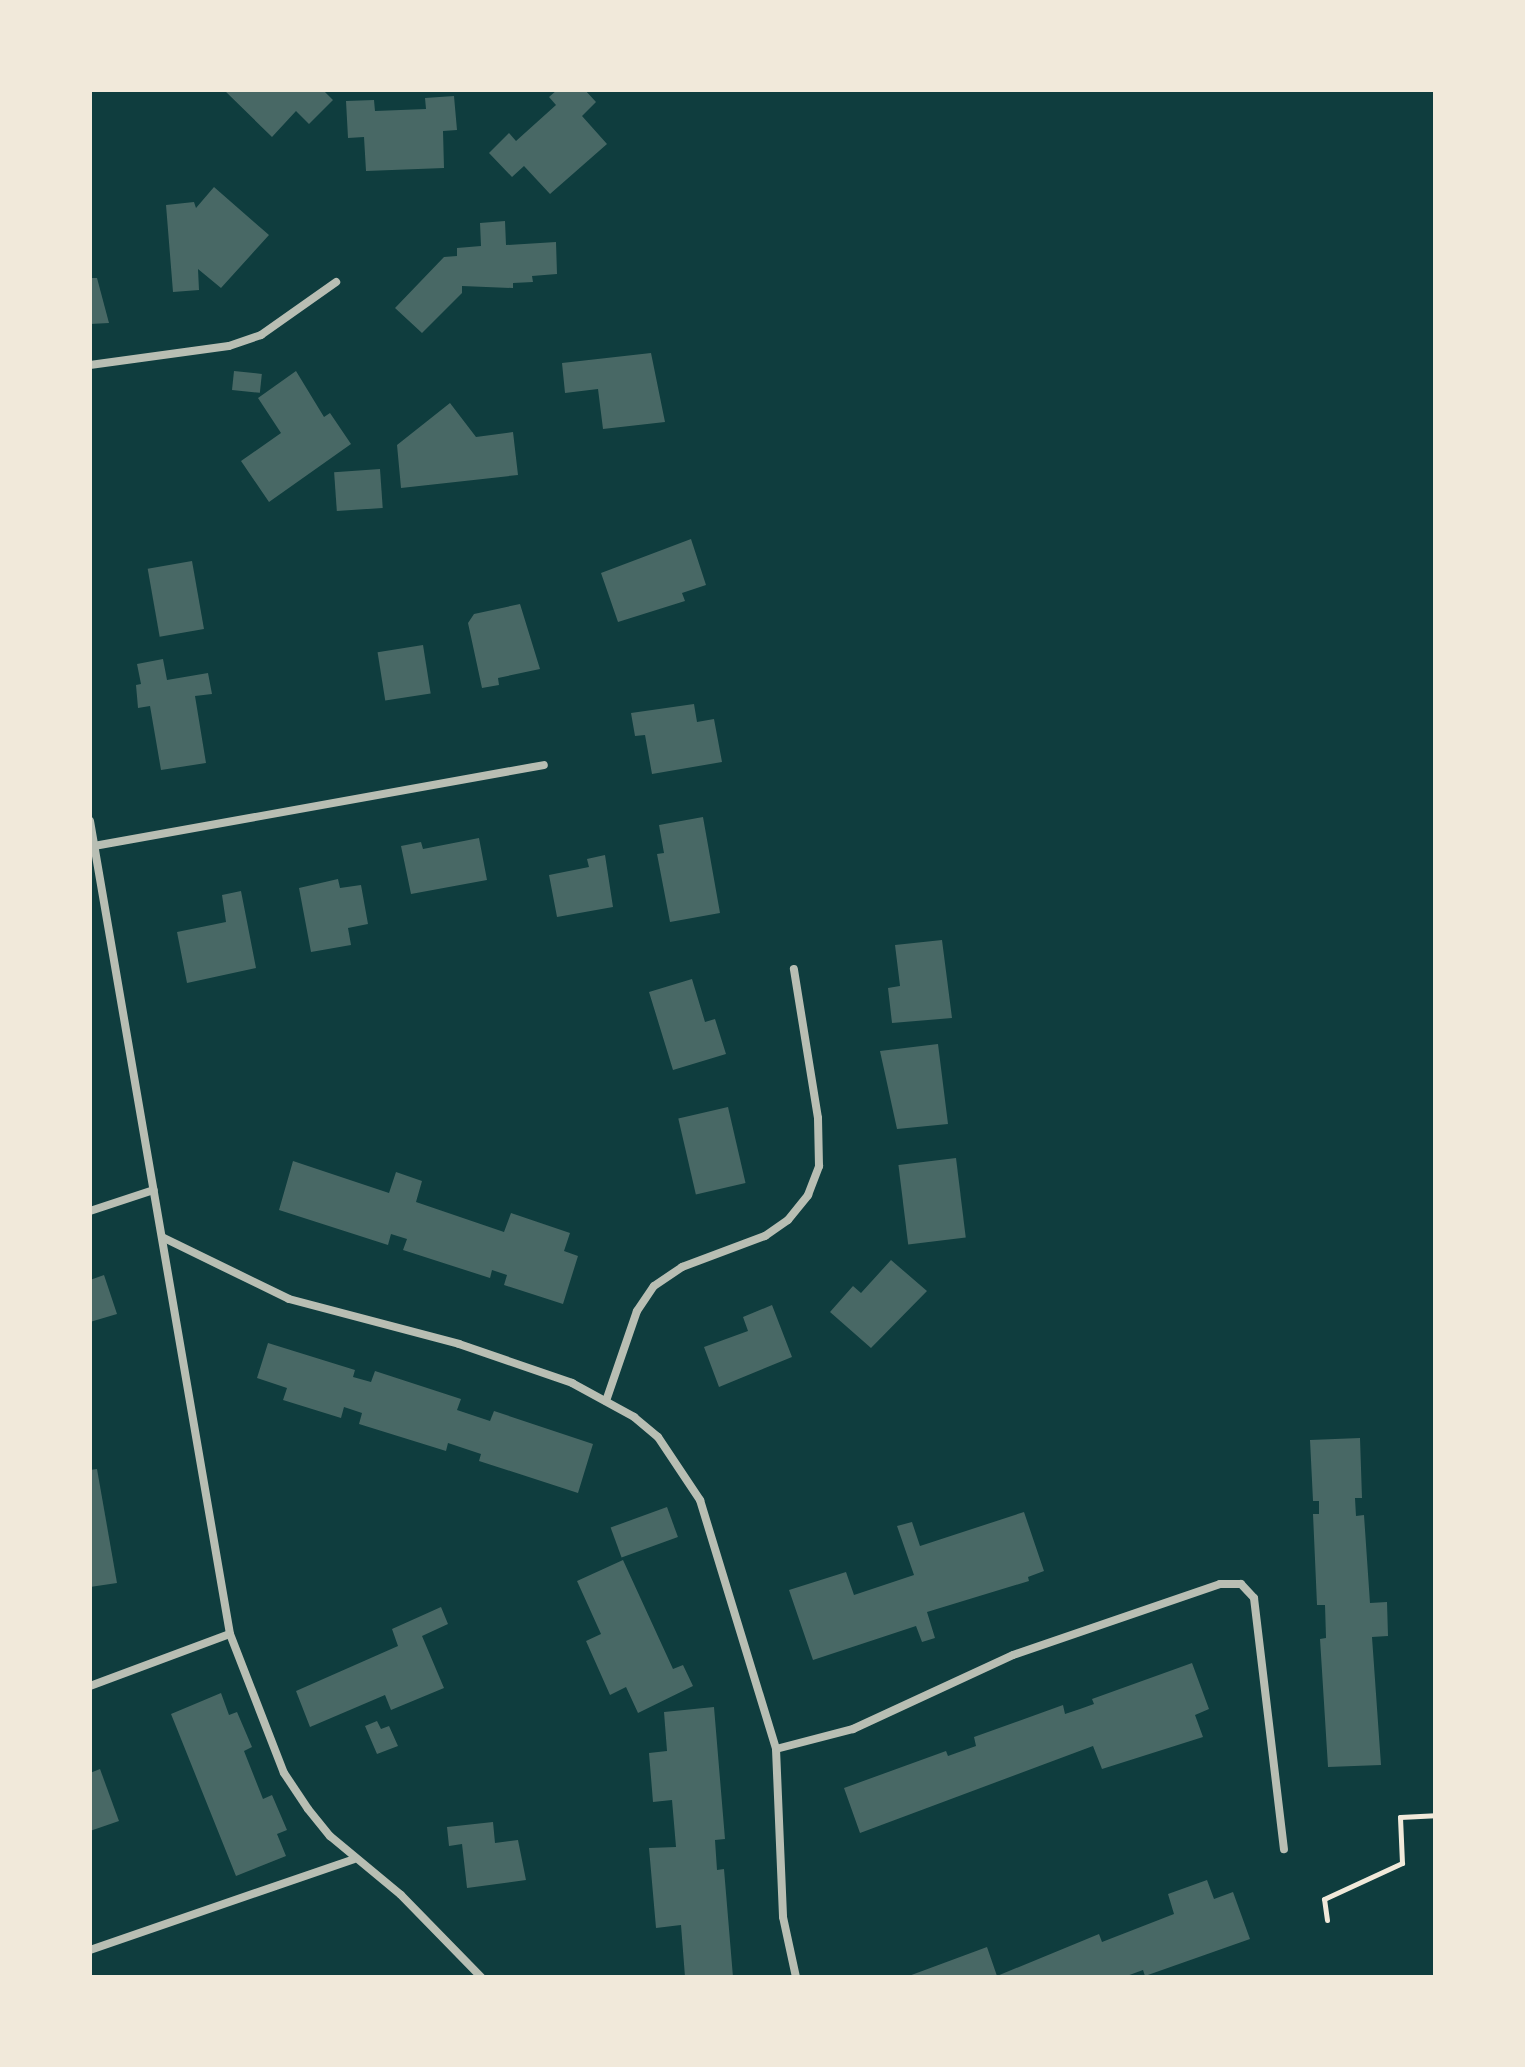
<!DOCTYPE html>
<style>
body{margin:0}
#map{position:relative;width:1525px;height:2067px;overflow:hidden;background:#0f3d3e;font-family:"Space Grotesk",sans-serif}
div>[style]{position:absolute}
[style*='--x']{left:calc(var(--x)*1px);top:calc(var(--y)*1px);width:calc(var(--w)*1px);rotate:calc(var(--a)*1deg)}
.building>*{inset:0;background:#486865;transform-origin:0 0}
.path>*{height:5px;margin:-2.5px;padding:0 2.5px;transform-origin:2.5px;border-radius:2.5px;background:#f1e9da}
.minor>*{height:8px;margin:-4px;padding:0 4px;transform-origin:4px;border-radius:4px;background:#b8beb3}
span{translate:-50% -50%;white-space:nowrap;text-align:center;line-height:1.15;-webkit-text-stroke:6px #f1e9da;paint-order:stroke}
.frame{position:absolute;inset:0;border:92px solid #f1e9da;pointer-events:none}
</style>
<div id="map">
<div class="building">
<div style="clip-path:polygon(224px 90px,323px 90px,333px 100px,309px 124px,296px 111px,272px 137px)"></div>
<div style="clip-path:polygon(557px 90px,585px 90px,596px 102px,582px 116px,607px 144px,550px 194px,524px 166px,512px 177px,489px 153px,509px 133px,516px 141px,556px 105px,549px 97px)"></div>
<div style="clip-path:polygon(454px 96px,457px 130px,443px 131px,444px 168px,366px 171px,364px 137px,348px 138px,346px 101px,374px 100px,375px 111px,426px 109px,425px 98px)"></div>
<div style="clip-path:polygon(214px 187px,269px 235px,221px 288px,198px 269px,199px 290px,173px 292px,166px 205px,194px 202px,196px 208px)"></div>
<div style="clip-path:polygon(505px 221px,506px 245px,556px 242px,557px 274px,532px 276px,533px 282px,513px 283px,513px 288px,462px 286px,462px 293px,422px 333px,395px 308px,444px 257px,457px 256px,457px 248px,481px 246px,480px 223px)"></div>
<div style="clip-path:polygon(90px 278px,97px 278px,109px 323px,90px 324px)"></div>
<div style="clip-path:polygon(651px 353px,665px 422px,603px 429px,598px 389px,565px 393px,562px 363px)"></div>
<div style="left:234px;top:371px;width:28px;height:19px;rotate:6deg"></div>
<div style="clip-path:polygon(296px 371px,324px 417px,330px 413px,351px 444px,269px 502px,241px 461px,281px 433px,258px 398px)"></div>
<div style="clip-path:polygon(450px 403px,476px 437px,513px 432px,518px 475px,401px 488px,397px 445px)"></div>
<div style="left:380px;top:469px;width:39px;height:46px;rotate:86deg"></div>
<div style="clip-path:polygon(691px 539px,706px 585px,682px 593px,685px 601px,618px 622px,601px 573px)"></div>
<div style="left:192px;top:561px;width:69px;height:45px;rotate:80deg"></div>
<div style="clip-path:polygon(520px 604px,540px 669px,498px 678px,499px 685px,482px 688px,468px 623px,474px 614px)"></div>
<div style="left:423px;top:645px;width:49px;height:46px;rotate:81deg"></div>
<div style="clip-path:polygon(163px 659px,167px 680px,208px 673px,212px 694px,195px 696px,206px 763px,161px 770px,150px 706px,138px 708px,136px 685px,141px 684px,137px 664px)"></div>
<div style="clip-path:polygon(694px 704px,697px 722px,714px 719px,722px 762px,652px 774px,645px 735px,635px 736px,631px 713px)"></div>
<div style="clip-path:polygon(703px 817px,720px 913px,670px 922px,657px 854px,664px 853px,659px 825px)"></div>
<div style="clip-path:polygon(479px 838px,487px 880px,411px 894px,401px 846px,421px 842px,423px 849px)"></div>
<div style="clip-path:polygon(605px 855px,613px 907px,557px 917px,549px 875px,589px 867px,587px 859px)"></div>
<div style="clip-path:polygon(338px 879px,340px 888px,361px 885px,368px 924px,348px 928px,351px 945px,311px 952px,299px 888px)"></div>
<div style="clip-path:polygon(241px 891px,256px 968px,187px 983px,177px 932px,226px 922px,222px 895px)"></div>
<div style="clip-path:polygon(942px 940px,952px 1018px,892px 1023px,888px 988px,900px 986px,895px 945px)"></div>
<div style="clip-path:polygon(692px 979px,705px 1022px,715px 1019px,726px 1054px,673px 1070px,649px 992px)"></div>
<div style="clip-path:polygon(938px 1044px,948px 1124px,897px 1129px,880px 1051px)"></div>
<div style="left:728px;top:1107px;width:78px;height:51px;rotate:77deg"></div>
<div style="left:956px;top:1158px;width:80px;height:58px;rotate:83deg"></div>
<div style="clip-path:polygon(293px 1161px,389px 1193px,396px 1172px,422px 1181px,416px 1202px,504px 1232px,511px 1213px,570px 1233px,564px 1251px,578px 1256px,563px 1304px,504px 1285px,507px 1275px,492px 1270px,490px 1278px,403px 1250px,407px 1239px,391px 1234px,388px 1245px,279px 1210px)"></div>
<div style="clip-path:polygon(891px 1260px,927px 1291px,871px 1348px,830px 1312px,853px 1286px,861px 1293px)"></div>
<div style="clip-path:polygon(104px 1275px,117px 1314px,90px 1322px,90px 1280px)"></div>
<div style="clip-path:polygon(772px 1305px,792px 1357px,719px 1387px,704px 1347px,748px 1331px,743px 1317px)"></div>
<div style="clip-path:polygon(268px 1343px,355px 1370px,353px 1377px,371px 1382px,375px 1371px,461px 1399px,457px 1410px,490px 1421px,494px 1411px,593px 1444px,578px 1493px,479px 1461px,481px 1454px,448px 1443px,446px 1451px,359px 1424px,362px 1413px,344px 1407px,341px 1418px,283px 1400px,287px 1388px,257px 1378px)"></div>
<div style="clip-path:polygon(1360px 1438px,1362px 1498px,1355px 1498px,1356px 1516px,1364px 1515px,1370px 1603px,1387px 1602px,1388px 1636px,1372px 1637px,1381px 1765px,1328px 1767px,1320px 1639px,1326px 1638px,1325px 1605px,1317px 1605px,1313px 1514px,1319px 1514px,1319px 1501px,1313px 1501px,1310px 1440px)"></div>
<div style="clip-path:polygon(97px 1469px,117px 1583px,90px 1587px,90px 1470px)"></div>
<div style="left:667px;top:1507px;width:32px;height:60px;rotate:70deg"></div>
<div style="clip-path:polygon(1024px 1512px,1044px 1571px,1028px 1577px,1029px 1581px,927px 1612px,935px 1638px,922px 1642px,916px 1626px,813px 1660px,789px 1590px,846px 1572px,854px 1595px,914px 1575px,897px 1526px,912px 1522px,920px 1546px)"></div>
<div style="clip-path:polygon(623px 1560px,673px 1669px,683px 1665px,693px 1686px,638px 1713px,626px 1687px,610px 1695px,586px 1641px,601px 1634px,577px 1581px)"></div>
<div style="clip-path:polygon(441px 1607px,448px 1624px,422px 1636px,444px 1688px,391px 1710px,385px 1695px,310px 1727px,296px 1691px,398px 1646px,392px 1629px)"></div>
<div style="clip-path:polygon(1192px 1663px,1209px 1709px,1195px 1715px,1203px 1737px,1102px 1769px,1093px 1746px,860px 1833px,844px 1788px,946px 1751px,948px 1756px,976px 1746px,974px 1737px,1063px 1705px,1065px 1714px,1080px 1709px,1094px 1704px,1092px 1699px)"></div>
<div style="clip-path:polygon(221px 1693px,229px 1715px,237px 1712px,252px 1747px,244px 1751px,263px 1799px,272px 1795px,287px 1830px,277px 1834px,286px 1856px,236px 1876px,171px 1714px)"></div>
<div style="clip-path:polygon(714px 1707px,725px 1839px,715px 1840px,717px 1870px,724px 1869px,733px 1977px,685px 1977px,681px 1925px,656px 1928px,649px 1848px,676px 1847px,672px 1800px,653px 1802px,649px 1753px,667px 1751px,664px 1712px)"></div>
<div style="clip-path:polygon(377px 1721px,381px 1729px,389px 1726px,398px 1746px,377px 1754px,365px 1726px)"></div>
<div style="clip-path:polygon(100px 1769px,119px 1821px,90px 1831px,90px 1773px)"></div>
<div style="clip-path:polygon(493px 1822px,495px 1843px,518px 1840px,526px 1880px,467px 1888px,462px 1844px,449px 1846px,447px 1827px)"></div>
<div style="clip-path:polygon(1207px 1880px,1214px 1899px,1233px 1892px,1250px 1939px,1145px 1976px,1143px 1970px,1124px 1977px,906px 1977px,987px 1947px,997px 1976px,1099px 1934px,1102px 1942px,1174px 1914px,1168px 1894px)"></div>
</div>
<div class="path">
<div style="--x:1327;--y:1920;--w:21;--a:-98"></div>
<div style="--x:1324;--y:1899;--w:86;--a:-24.8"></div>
<div style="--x:1402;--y:1863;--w:46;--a:-92.5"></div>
<div style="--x:1400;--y:1817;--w:35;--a:-3"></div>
</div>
<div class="minor">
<div style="--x:90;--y:365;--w:140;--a:-7.8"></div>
<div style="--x:229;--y:346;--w:34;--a:-19"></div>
<div style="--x:261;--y:335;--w:92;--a:-35.2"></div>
<div style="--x:90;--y:821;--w:825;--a:80.23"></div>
<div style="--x:230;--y:1634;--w:149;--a:68.8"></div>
<div style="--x:284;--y:1773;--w:43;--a:56.3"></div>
<div style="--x:308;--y:1809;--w:35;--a:51"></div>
<div style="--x:330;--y:1836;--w:92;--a:39.7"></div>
<div style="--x:401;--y:1895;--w:115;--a:45.7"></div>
<div style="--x:94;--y:846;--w:457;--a:-10.2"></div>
<div style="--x:90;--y:1211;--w:67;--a:-18.2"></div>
<div style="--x:164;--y:1238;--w:139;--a:26"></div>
<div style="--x:289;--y:1299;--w:176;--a:14.8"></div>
<div style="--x:459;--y:1344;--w:120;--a:19"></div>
<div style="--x:572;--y:1383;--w:71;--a:28.7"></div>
<div style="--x:634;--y:1417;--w:31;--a:40"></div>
<div style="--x:658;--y:1437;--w:76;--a:56.3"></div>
<div style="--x:700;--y:1500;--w:260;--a:73"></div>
<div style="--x:776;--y:1749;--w:168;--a:87.6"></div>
<div style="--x:783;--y:1917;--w:61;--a:77.8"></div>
<div style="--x:606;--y:1401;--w:95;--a:-71"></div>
<div style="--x:637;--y:1311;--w:30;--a:-56"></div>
<div style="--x:654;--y:1286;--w:34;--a:-34"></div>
<div style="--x:682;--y:1267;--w:89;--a:-20.5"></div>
<div style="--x:765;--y:1236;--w:28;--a:-35"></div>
<div style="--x:788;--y:1220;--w:32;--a:-51"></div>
<div style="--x:808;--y:1195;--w:31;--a:-69"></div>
<div style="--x:819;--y:1166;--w:48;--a:-91.2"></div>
<div style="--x:818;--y:1118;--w:151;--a:-99.2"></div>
<div style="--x:90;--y:1686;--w:149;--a:-20.4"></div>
<div style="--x:776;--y:1749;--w:80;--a:-14.6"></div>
<div style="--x:853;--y:1729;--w:176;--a:-24.8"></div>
<div style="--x:1013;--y:1655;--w:219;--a:-18.9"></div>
<div style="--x:1220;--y:1584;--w:21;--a:0"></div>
<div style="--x:1241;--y:1584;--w:19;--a:47"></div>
<div style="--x:1254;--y:1598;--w:253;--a:83.2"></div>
<div style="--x:90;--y:1950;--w:279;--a:-19"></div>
</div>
<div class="frame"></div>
</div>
